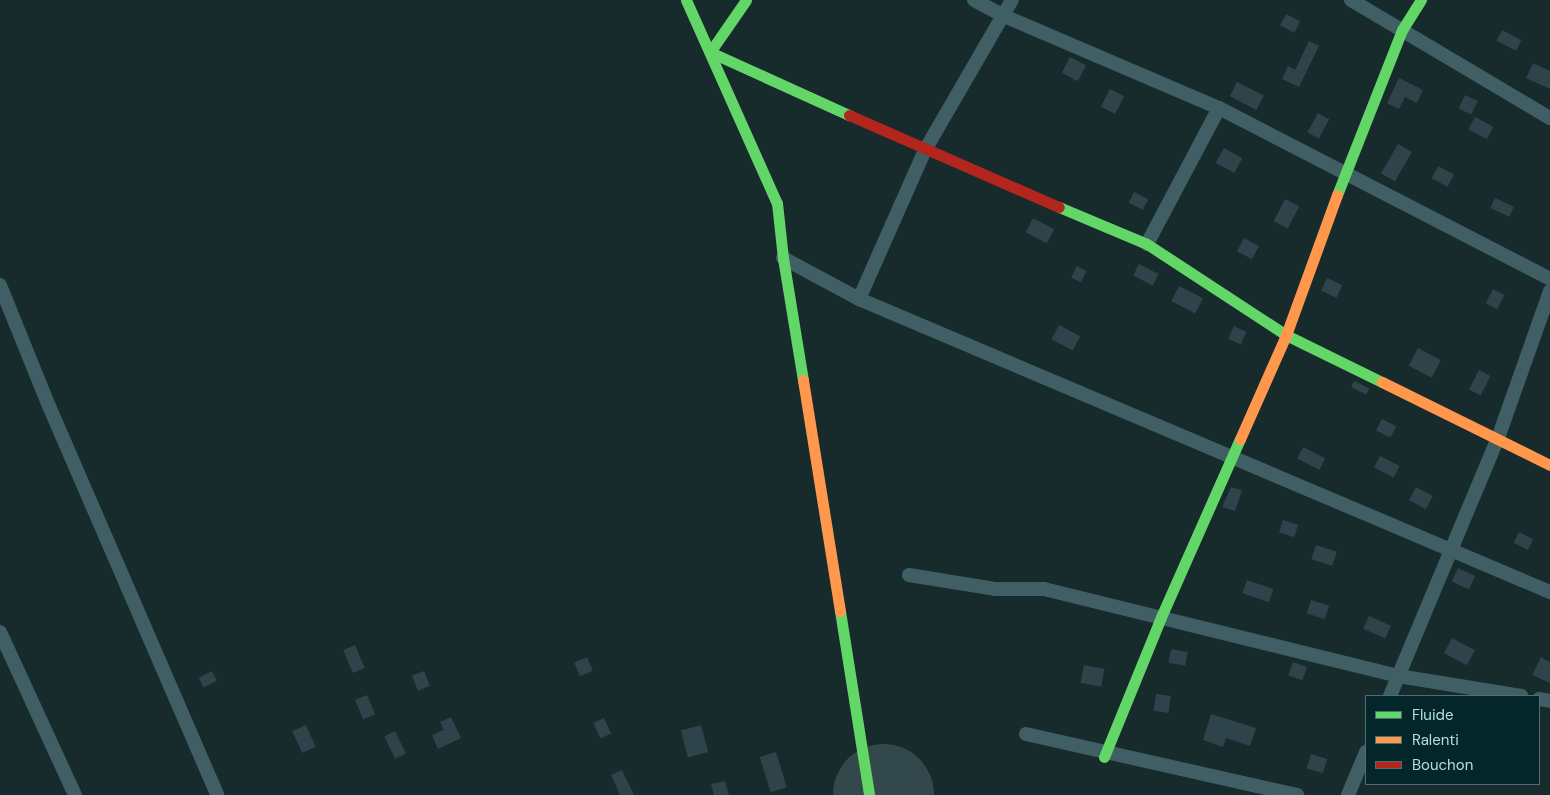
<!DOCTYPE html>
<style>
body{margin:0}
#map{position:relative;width:1550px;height:795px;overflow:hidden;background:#172a2c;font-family:"DM Sans",sans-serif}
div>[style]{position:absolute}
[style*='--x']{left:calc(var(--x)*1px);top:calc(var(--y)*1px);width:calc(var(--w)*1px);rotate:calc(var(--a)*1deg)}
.runway>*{height:101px;margin:-50.5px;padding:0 50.5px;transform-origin:50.5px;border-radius:50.5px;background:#33484b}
.building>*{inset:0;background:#2e434a;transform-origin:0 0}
.street>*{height:14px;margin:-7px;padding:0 7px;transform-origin:7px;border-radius:7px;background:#3f5f64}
.fast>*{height:11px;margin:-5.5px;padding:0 5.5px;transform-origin:5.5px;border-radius:5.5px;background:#63d668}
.slow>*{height:11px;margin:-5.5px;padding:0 5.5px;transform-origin:5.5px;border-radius:5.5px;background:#ff974d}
.jam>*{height:11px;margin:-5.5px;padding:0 5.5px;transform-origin:5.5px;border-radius:5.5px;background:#b3261e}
span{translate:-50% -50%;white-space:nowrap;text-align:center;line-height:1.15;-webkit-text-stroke:5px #04262a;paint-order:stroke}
.legend{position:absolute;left:1365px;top:695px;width:175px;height:90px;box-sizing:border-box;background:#04262a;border:1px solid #4a7076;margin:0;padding:6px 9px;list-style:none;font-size:15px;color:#b2dfe7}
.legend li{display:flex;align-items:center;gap:10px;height:25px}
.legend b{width:25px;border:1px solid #4a7076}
</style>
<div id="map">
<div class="runway">
<div style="--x:883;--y:794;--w:1;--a:90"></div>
</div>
<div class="building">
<div style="left:1286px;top:14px;width:16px;height:13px;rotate:27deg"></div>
<div style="left:1502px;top:30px;width:22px;height:12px;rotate:27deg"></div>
<div style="clip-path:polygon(1309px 41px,1319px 46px,1299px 87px,1282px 79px,1288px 66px,1295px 70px)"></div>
<div style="left:1070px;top:57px;width:18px;height:18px;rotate:27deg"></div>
<div style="clip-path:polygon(1533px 63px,1550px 71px,1550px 89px,1526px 78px)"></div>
<div style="clip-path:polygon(1399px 78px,1423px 90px,1417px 103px,1405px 97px,1399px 109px,1387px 103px)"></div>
<div style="left:1237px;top:82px;width:30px;height:16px;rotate:27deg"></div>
<div style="left:1110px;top:89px;width:16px;height:20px;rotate:27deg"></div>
<div style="left:1465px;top:95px;width:14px;height:15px;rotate:25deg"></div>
<div style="left:1318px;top:113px;width:13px;height:22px;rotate:29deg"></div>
<div style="left:1475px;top:117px;width:21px;height:14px;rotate:28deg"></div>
<div style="left:1398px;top:144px;width:16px;height:34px;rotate:30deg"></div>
<div style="left:1224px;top:148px;width:21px;height:17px;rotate:29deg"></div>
<div style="left:1438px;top:166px;width:18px;height:14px;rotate:27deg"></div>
<div style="left:1134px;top:192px;width:16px;height:12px;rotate:27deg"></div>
<div style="left:1495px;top:198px;width:21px;height:11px;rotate:25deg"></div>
<div style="left:1285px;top:199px;width:16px;height:25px;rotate:27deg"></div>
<div style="left:1033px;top:218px;width:24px;height:16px;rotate:28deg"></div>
<div style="left:1244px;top:238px;width:17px;height:15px;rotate:28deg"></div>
<div style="left:1139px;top:264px;width:22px;height:13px;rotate:27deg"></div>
<div style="left:1077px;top:266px;width:11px;height:13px;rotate:27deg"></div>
<div style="left:1327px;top:278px;width:17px;height:14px;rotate:25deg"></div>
<div style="left:1179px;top:286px;width:27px;height:17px;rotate:27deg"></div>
<div style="left:1493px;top:289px;width:13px;height:16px;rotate:27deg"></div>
<div style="left:1059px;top:325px;width:24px;height:16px;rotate:28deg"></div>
<div style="left:1234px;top:326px;width:14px;height:14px;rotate:25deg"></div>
<div style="left:1418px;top:348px;width:26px;height:20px;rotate:28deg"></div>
<div style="left:1479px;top:370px;width:13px;height:22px;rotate:27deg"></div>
<div style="left:1354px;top:381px;width:17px;height:7px;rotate:25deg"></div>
<div style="left:1382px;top:419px;width:16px;height:13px;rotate:27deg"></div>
<div style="left:1303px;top:447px;width:25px;height:13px;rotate:27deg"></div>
<div style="left:1380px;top:456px;width:22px;height:13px;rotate:27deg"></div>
<div style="clip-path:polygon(1231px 487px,1242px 490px,1235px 511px,1222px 507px)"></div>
<div style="left:1416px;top:487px;width:19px;height:15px;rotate:28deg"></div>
<div style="left:1283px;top:520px;width:16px;height:13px;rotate:18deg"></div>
<div style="left:1519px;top:532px;width:16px;height:12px;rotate:27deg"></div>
<div style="left:1316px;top:545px;width:22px;height:15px;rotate:18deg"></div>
<div style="left:1458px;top:568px;width:19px;height:15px;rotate:25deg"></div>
<div style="left:1247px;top:580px;width:28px;height:14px;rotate:19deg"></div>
<div style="left:1311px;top:600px;width:19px;height:14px;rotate:18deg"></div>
<div style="left:1369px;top:616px;width:24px;height:14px;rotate:24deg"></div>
<div style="left:1452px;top:638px;width:26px;height:17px;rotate:28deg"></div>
<div style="left:355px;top:645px;width:25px;height:13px;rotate:67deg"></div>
<div style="left:1171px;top:649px;width:17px;height:14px;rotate:10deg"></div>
<div style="left:587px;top:657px;width:15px;height:14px;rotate:67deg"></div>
<div style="clip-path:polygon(1541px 657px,1550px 662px,1550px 683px,1532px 675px)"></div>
<div style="left:1293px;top:662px;width:15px;height:14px;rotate:20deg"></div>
<div style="left:1084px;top:665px;width:21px;height:18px;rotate:11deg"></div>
<div style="left:212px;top:671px;width:11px;height:15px;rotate:63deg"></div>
<div style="left:424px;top:671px;width:16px;height:13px;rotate:68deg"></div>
<div style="left:1156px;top:694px;width:15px;height:17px;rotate:8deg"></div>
<div style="left:367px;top:695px;width:21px;height:13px;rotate:67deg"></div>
<div style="clip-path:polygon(1211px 714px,1256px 728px,1250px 746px,1226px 738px,1223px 747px,1203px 740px)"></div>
<div style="clip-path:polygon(451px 717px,461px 738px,438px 749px,432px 735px,444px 730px,440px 722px)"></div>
<div style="left:604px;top:718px;width:17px;height:12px;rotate:65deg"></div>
<div style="left:306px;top:725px;width:24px;height:15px;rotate:66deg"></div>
<div style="left:701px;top:725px;width:28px;height:21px;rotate:75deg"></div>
<div style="left:395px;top:731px;width:25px;height:12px;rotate:64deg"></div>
<div style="left:776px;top:752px;width:37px;height:17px;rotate:73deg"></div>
<div style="left:1311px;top:754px;width:17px;height:15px;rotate:17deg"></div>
<div style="clip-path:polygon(622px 770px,634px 795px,620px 795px,611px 775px)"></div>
<div style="clip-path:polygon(725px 781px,729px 795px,714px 795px,711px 784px)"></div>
</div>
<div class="street">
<div style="--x:974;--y:0;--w:34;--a:28"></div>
<div style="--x:1004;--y:16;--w:234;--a:23.2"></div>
<div style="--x:1219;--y:108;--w:373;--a:27.3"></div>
<div style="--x:1351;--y:0;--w:231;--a:30.7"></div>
<div style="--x:1147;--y:244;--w:154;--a:-62.1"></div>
<div style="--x:783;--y:258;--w:86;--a:28.3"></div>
<div style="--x:859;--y:299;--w:163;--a:-66.1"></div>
<div style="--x:925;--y:150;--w:173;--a:-59.9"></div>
<div style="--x:0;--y:285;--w:131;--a:68"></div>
<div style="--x:49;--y:406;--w:424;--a:66.6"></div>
<div style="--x:859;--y:299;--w:751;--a:22.98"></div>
<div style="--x:909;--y:575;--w:87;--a:9.2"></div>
<div style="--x:995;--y:589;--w:49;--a:0"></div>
<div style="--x:1044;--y:589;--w:365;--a:13.8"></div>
<div style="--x:1398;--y:676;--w:125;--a:9.2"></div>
<div style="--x:0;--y:632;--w:179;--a:65.3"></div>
<div style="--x:1390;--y:696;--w:280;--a:-67.3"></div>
<div style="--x:1498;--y:438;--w:156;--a:-70.5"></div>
<div style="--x:1539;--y:699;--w:11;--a:10"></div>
<div style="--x:1026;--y:734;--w:278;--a:12.7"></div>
<div style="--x:1348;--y:795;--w:47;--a:-67.3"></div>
</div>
<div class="fast">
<div style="--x:686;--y:0;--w:222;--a:65.9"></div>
<div style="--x:777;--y:203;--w:55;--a:83.8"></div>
<div style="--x:783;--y:258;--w:124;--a:80.7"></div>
<div style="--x:746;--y:0;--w:63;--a:124.7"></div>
<div style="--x:710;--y:52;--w:153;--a:24.4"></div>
<div style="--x:1337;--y:195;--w:177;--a:-68.5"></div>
<div style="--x:1402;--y:30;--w:36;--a:-58"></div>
<div style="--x:1059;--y:207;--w:95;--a:22.8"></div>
<div style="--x:1147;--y:244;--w:166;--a:33.2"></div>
<div style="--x:1286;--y:335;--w:107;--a:26.1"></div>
<div style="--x:840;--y:611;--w:186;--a:81"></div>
<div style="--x:1104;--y:757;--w:151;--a:-67.8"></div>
<div style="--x:1161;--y:617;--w:195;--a:-66.1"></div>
</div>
<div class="slow">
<div style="--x:803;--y:380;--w:234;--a:80.9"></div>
<div style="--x:1382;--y:382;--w:187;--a:26.3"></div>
<div style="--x:1240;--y:439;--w:114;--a:-66.1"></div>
<div style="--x:1286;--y:335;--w:149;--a:-70"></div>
</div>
<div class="jam">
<div style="--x:849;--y:115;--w:229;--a:23.7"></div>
</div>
<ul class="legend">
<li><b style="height:6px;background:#63d668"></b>Fluide</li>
<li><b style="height:6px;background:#ff974d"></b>Ralenti</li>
<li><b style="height:6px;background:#b3261e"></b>Bouchon</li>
</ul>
</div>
